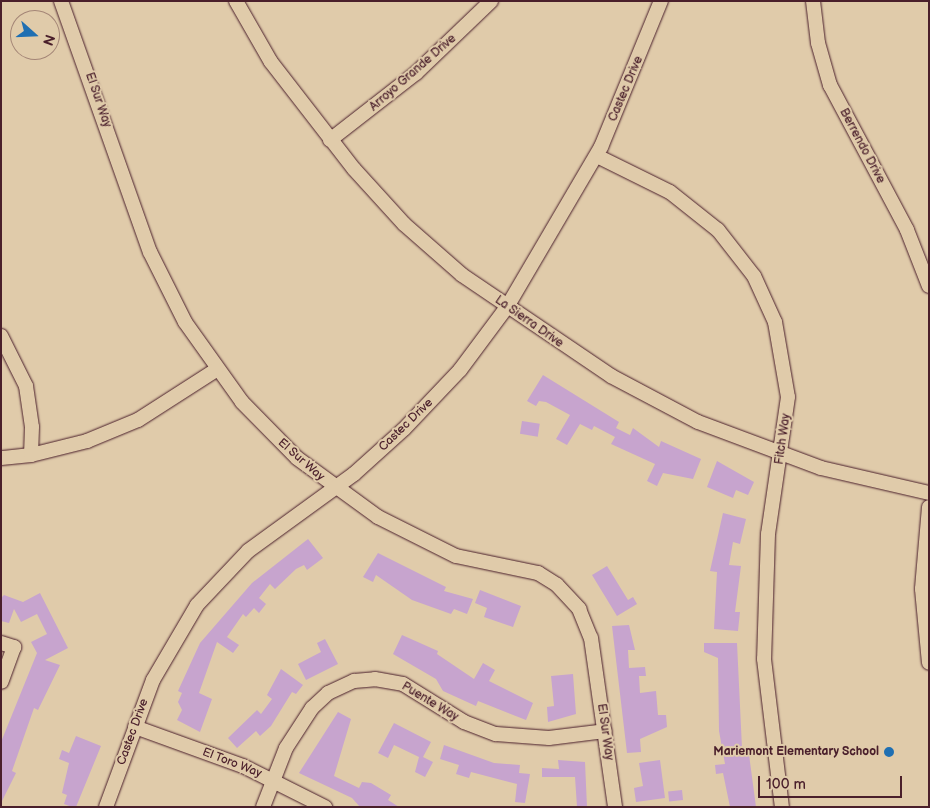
<!DOCTYPE html>
<style>
body{margin:0}
#map{position:relative;width:930px;height:808px;overflow:hidden;background:#e0cbaa;font-family:"Balsamiq Sans",sans-serif}
div>[style]{position:absolute}
[style*='--x']{left:calc(var(--x)*1px);top:calc(var(--y)*1px);width:calc(var(--w)*1px);rotate:calc(var(--a)*1deg)}
.building>*{inset:0;background:#c7a4ce;transform-origin:0 0}
.roads{filter:drop-shadow(0 0 1px #4a1f2b) drop-shadow(0 0 1px #4a1f2b)}
.minor>*{height:14px;margin:-7px;padding:0 7px;transform-origin:7px;border-radius:7px;background:#e0cbaa}
.dots>*{width:14px;height:14px;translate:-50% -50%;box-sizing:border-box;border:2px solid #e0cbaa;border-radius:50%}
span{translate:-50% -50%;white-space:nowrap;text-align:center;line-height:1.15;-webkit-text-stroke:4px #e0cbaa;paint-order:stroke}
.street-label{font-size:12px;color:#4a1f2b}
.poi-label{font-size:12px;color:#4a1f2b;font-weight:700}
.right{translate:-100% -50%;text-align:right}
.frame{position:absolute;inset:0;border:2px solid #4a1f2b;pointer-events:none}
.north{position:absolute;left:10px;top:10px;width:50px;height:50px;box-sizing:border-box;background:#e0cbaa;border:1px solid #a48677;border-radius:50%;rotate:110deg;font-size:14px;font-weight:700;line-height:20px;text-align:center;color:#4a1f2b}
.north::after{content:'';display:block;margin:auto;width:18px;height:22px;background:#1f6fb2;clip-path:polygon(50% 0,100% 100%,50% 72%,0 100%)}
.scale{position:absolute;left:758px;top:776px;width:144px;height:22px;box-sizing:border-box;border:2px solid #4a1f2b;border-top:0;padding-left:6px;font-size:15px;line-height:18px;white-space:nowrap;color:#4a1f2b;-webkit-text-stroke:4px #e0cbaa;paint-order:stroke}
</style>
<div id="map">
<div class="building">
<div style="clip-path:polygon(543px 375px,619px 422px,616px 428px,630px 435px,633px 428px,659px 447px,661px 441px,701px 459px,693px 479px,663px 473px,657px 486px,647px 481px,655px 464px,611px 444px,615px 437px,594px 426px,592px 430px,580px 424px,567px 445px,556px 439px,570px 415px,546px 402px,539px 401px,536px 406px,527px 401px)"></div>
<div style="left:522px;top:421px;width:18px;height:13px;rotate:9deg"></div>
<div style="clip-path:polygon(717px 461px,754px 482px,748px 495px,736px 490px,733px 498px,707px 487px)"></div>
<div style="clip-path:polygon(723px 513px,746px 519px,740px 544px,733px 542px,729px 565px,741px 566px,735px 612px,740px 612px,738px 631px,714px 629px,717px 572px,710px 571px)"></div>
<div style="clip-path:polygon(308px 539px,323px 558px,307px 570px,304px 565px,296px 569px,275px 589px,270px 584px,259px 598px,266px 604px,259px 613px,254px 608px,246px 617px,243px 614px,227px 637px,239px 645px,233px 653px,217px 642px,199px 693px,212px 699px,200px 732px,177px 720px,182px 710px,178px 702px,182px 693px,178px 691px,200px 643px,252px 583px)"></div>
<div style="clip-path:polygon(378px 553px,446px 587px,444px 591px,473px 599px,467px 614px,454px 609px,451px 614px,412px 600px,376px 575px,373px 582px,363px 577px)"></div>
<div style="clip-path:polygon(607px 566px,628px 600px,633px 597px,637px 604px,617px 616px,592px 575px)"></div>
<div style="clip-path:polygon(480px 590px,521px 606px,513px 627px,484px 617px,487px 608px,475px 603px)"></div>
<div style="clip-path:polygon(40px 593px,68px 648px,45px 660px,60px 665px,38px 710px,34px 708px,12px 771px,16px 773px,1px 803px,1px 742px,37px 653px,31px 642px,47px 634px,37px 614px,21px 622px,14px 609px,9px 623px,1px 621px,1px 598px,4px 595px,23px 602px)"></div>
<div style="clip-path:polygon(629px 625px,635px 650px,628px 650px,629px 668px,645px 667px,646px 676px,639px 676px,640px 693px,656px 691px,658px 715px,666px 715px,667px 727px,640px 739px,641px 752px,627px 753px,612px 626px)"></div>
<div style="clip-path:polygon(402px 635px,438px 651px,437px 654px,474px 679px,483px 663px,495px 670px,489px 681px,533px 703px,526px 720px,478px 701px,476px 706px,443px 691px,436px 679px,393px 654px)"></div>
<div style="clip-path:polygon(325px 639px,338px 664px,306px 680px,298px 664px,321px 652px,317px 643px)"></div>
<div style="clip-path:polygon(704px 643px,737px 643px,742px 748px,748px 747px,756px 807px,730px 807px,723px 773px,716px 774px,715px 765px,725px 764px,719px 731px,718px 658px,704px 652px)"></div>
<div style="clip-path:polygon(281px 669px,303px 685px,296px 694px,292px 692px,271px 726px,260px 736px,256px 731px,237px 748px,228px 738px,257px 710px,261px 714px,272px 699px,267px 695px)"></div>
<div style="clip-path:polygon(573px 674px,576px 714px,548px 722px,547px 707px,554px 706px,551px 676px)"></div>
<div style="clip-path:polygon(338px 712px,351px 719px,334px 776px,359px 788px,362px 782px,371px 783px,391px 795px,388px 800px,399px 807px,360px 807px,352px 798px,299px 773px)"></div>
<div style="clip-path:polygon(394px 723px,431px 742px,423px 757px,433px 762px,425px 777px,415px 772px,419px 757px,394px 745px,388px 758px,378px 753px)"></div>
<div style="clip-path:polygon(76px 736px,101px 746px,76px 807px,72px 807px,64px 804px,67px 795px,62px 793px,69px 763px,59px 759px,62px 750px,69px 753px)"></div>
<div style="clip-path:polygon(444px 745px,494px 763px,520px 765px,519px 773px,530px 774px,525px 803px,515px 802px,517px 784px,471px 772px,469px 778px,456px 774px,459px 765px,440px 759px)"></div>
<div style="clip-path:polygon(558px 760px,585px 762px,587px 807px,577px 807px,575px 777px,542px 777px,542px 768px,559px 769px)"></div>
<div style="clip-path:polygon(660px 760px,665px 798px,636px 802px,634px 788px,643px 786px,639px 763px)"></div>
<div style="left:682px;top:790px;width:10px;height:14px;rotate:84deg"></div>
</div>
<div class="roads">
<div class="minor">
<div style="--x:61;--y:1;--w:266;--a:70.5"></div>
<div style="--x:150;--y:252;--w:78;--a:63.4"></div>
<div style="--x:185;--y:322;--w:98;--a:54.5"></div>
<div style="--x:242;--y:402;--w:78;--a:45.5"></div>
<div style="--x:297;--y:458;--w:100;--a:36.1"></div>
<div style="--x:378;--y:517;--w:87;--a:26.6"></div>
<div style="--x:456;--y:556;--w:84;--a:11.7"></div>
<div style="--x:538;--y:573;--w:22;--a:32"></div>
<div style="--x:557;--y:585;--w:33;--a:47"></div>
<div style="--x:579;--y:609;--w:31;--a:68"></div>
<div style="--x:591;--y:638;--w:171;--a:81.9"></div>
<div style="--x:236;--y:1;--w:70;--a:60.2"></div>
<div style="--x:271;--y:62;--w:135;--a:52.2"></div>
<div style="--x:354;--y:169;--w:74;--a:47.7"></div>
<div style="--x:404;--y:224;--w:77;--a:41.3"></div>
<div style="--x:462;--y:275;--w:180;--a:34.1"></div>
<div style="--x:611;--y:376;--w:98;--a:27.9"></div>
<div style="--x:698;--y:422;--w:131;--a:20.5"></div>
<div style="--x:821;--y:468;--w:111;--a:13"></div>
<div style="--x:813;--y:1;--w:42;--a:83.2"></div>
<div style="--x:818;--y:43;--w:44;--a:74.1"></div>
<div style="--x:830;--y:85;--w:164;--a:62"></div>
<div style="--x:907;--y:230;--w:60;--a:68.6"></div>
<div style="--x:330;--y:140;--w:109;--a:-37.9"></div>
<div style="--x:416;--y:73;--w:104;--a:-43.8"></div>
<div style="--x:597;--y:156;--w:81;--a:26.3"></div>
<div style="--x:670;--y:192;--w:61;--a:38.4"></div>
<div style="--x:718;--y:230;--w:58;--a:52"></div>
<div style="--x:754;--y:276;--w:51;--a:65.5"></div>
<div style="--x:775;--y:322;--w:76;--a:80.2"></div>
<div style="--x:788;--y:397;--w:138;--a:98.3"></div>
<div style="--x:768;--y:534;--w:125;--a:91.8"></div>
<div style="--x:764;--y:659;--w:149;--a:83.1"></div>
<div style="--x:1;--y:336;--w:56;--a:63.4"></div>
<div style="--x:26;--y:386;--w:41;--a:81.7"></div>
<div style="--x:32;--y:427;--w:28;--a:92"></div>
<div style="--x:31;--y:455;--w:30;--a:174"></div>
<div style="--x:31;--y:455;--w:58;--a:-14"></div>
<div style="--x:87;--y:441;--w:55;--a:-22.4"></div>
<div style="--x:138;--y:420;--w:93;--a:-32.7"></div>
<div style="--x:929;--y:507;--w:82;--a:94.9"></div>
<div style="--x:922;--y:589;--w:74;--a:84.6"></div>
<div style="--x:1;--y:643;--w:14;--a:17"></div>
<div style="--x:14;--y:647;--w:37;--a:110"></div>
<div style="--x:135;--y:727;--w:115;--a:19.9"></div>
<div style="--x:243;--y:766;--w:92;--a:26.6"></div>
<div style="--x:106;--y:807;--w:135;--a:-69.7"></div>
<div style="--x:153;--y:680;--w:87;--a:-59.6"></div>
<div style="--x:197;--y:605;--w:74;--a:-46.6"></div>
<div style="--x:248;--y:551;--w:131;--a:-36"></div>
<div style="--x:354;--y:474;--w:67;--a:-42"></div>
<div style="--x:404;--y:429;--w:81;--a:-46.5"></div>
<div style="--x:460;--y:370;--w:79;--a:-53.3"></div>
<div style="--x:507;--y:307;--w:186;--a:-59.6"></div>
<div style="--x:601;--y:147;--w:158;--a:-67.7"></div>
<div style="--x:263;--y:807;--w:63;--a:-68.7"></div>
<div style="--x:286;--y:748;--w:48;--a:-57"></div>
<div style="--x:312;--y:708;--w:22;--a:-43"></div>
<div style="--x:328;--y:693;--w:29;--a:-25"></div>
<div style="--x:354;--y:681;--w:21;--a:-5"></div>
<div style="--x:375;--y:679;--w:28;--a:10"></div>
<div style="--x:403;--y:684;--w:72;--a:31.9"></div>
<div style="--x:464;--y:722;--w:34;--a:21"></div>
<div style="--x:496;--y:734;--w:53;--a:4.3"></div>
<div style="--x:549;--y:738;--w:56;--a:-7.1"></div>
</div>
</div>
<div class="dots">
<div style="left:889px;top:752px;background:#1f6fb2"></div>
</div>
<div class="street-label">
<span style="left:413px;top:73px;rotate:-41deg">Arroyo Grande Drive</span>
<span style="left:626px;top:89px;rotate:-67deg">Castec Drive</span>
<span style="left:98px;top:100px;rotate:71deg">El Sur Way</span>
<span style="left:862px;top:146px;rotate:62deg">Berrendo Drive</span>
<span style="left:529px;top:322px;rotate:35deg">La Sierra Drive</span>
<span style="left:406px;top:425px;rotate:-44deg">Castec Drive</span>
<span style="left:783px;top:439px;rotate:-82deg">Fitch Way</span>
<span style="left:301px;top:460px;rotate:41deg">El Sur Way</span>
<span style="left:430px;top:702px;rotate:31deg">Puente Way</span>
<span style="left:133px;top:732px;rotate:-70deg">Castec Drive</span>
<span style="left:605px;top:732px;rotate:82deg">El Sur Way</span>
<span style="left:232px;top:763px;rotate:21deg">El Toro Way</span>
</div>
<div class="poi-label">
<span class="right" style="left:879px;top:752px">Mariemont Elementary School</span>
</div>
<div class="frame"></div>
<div class="north">N</div>
<div class="scale">100 m</div>
</div>
